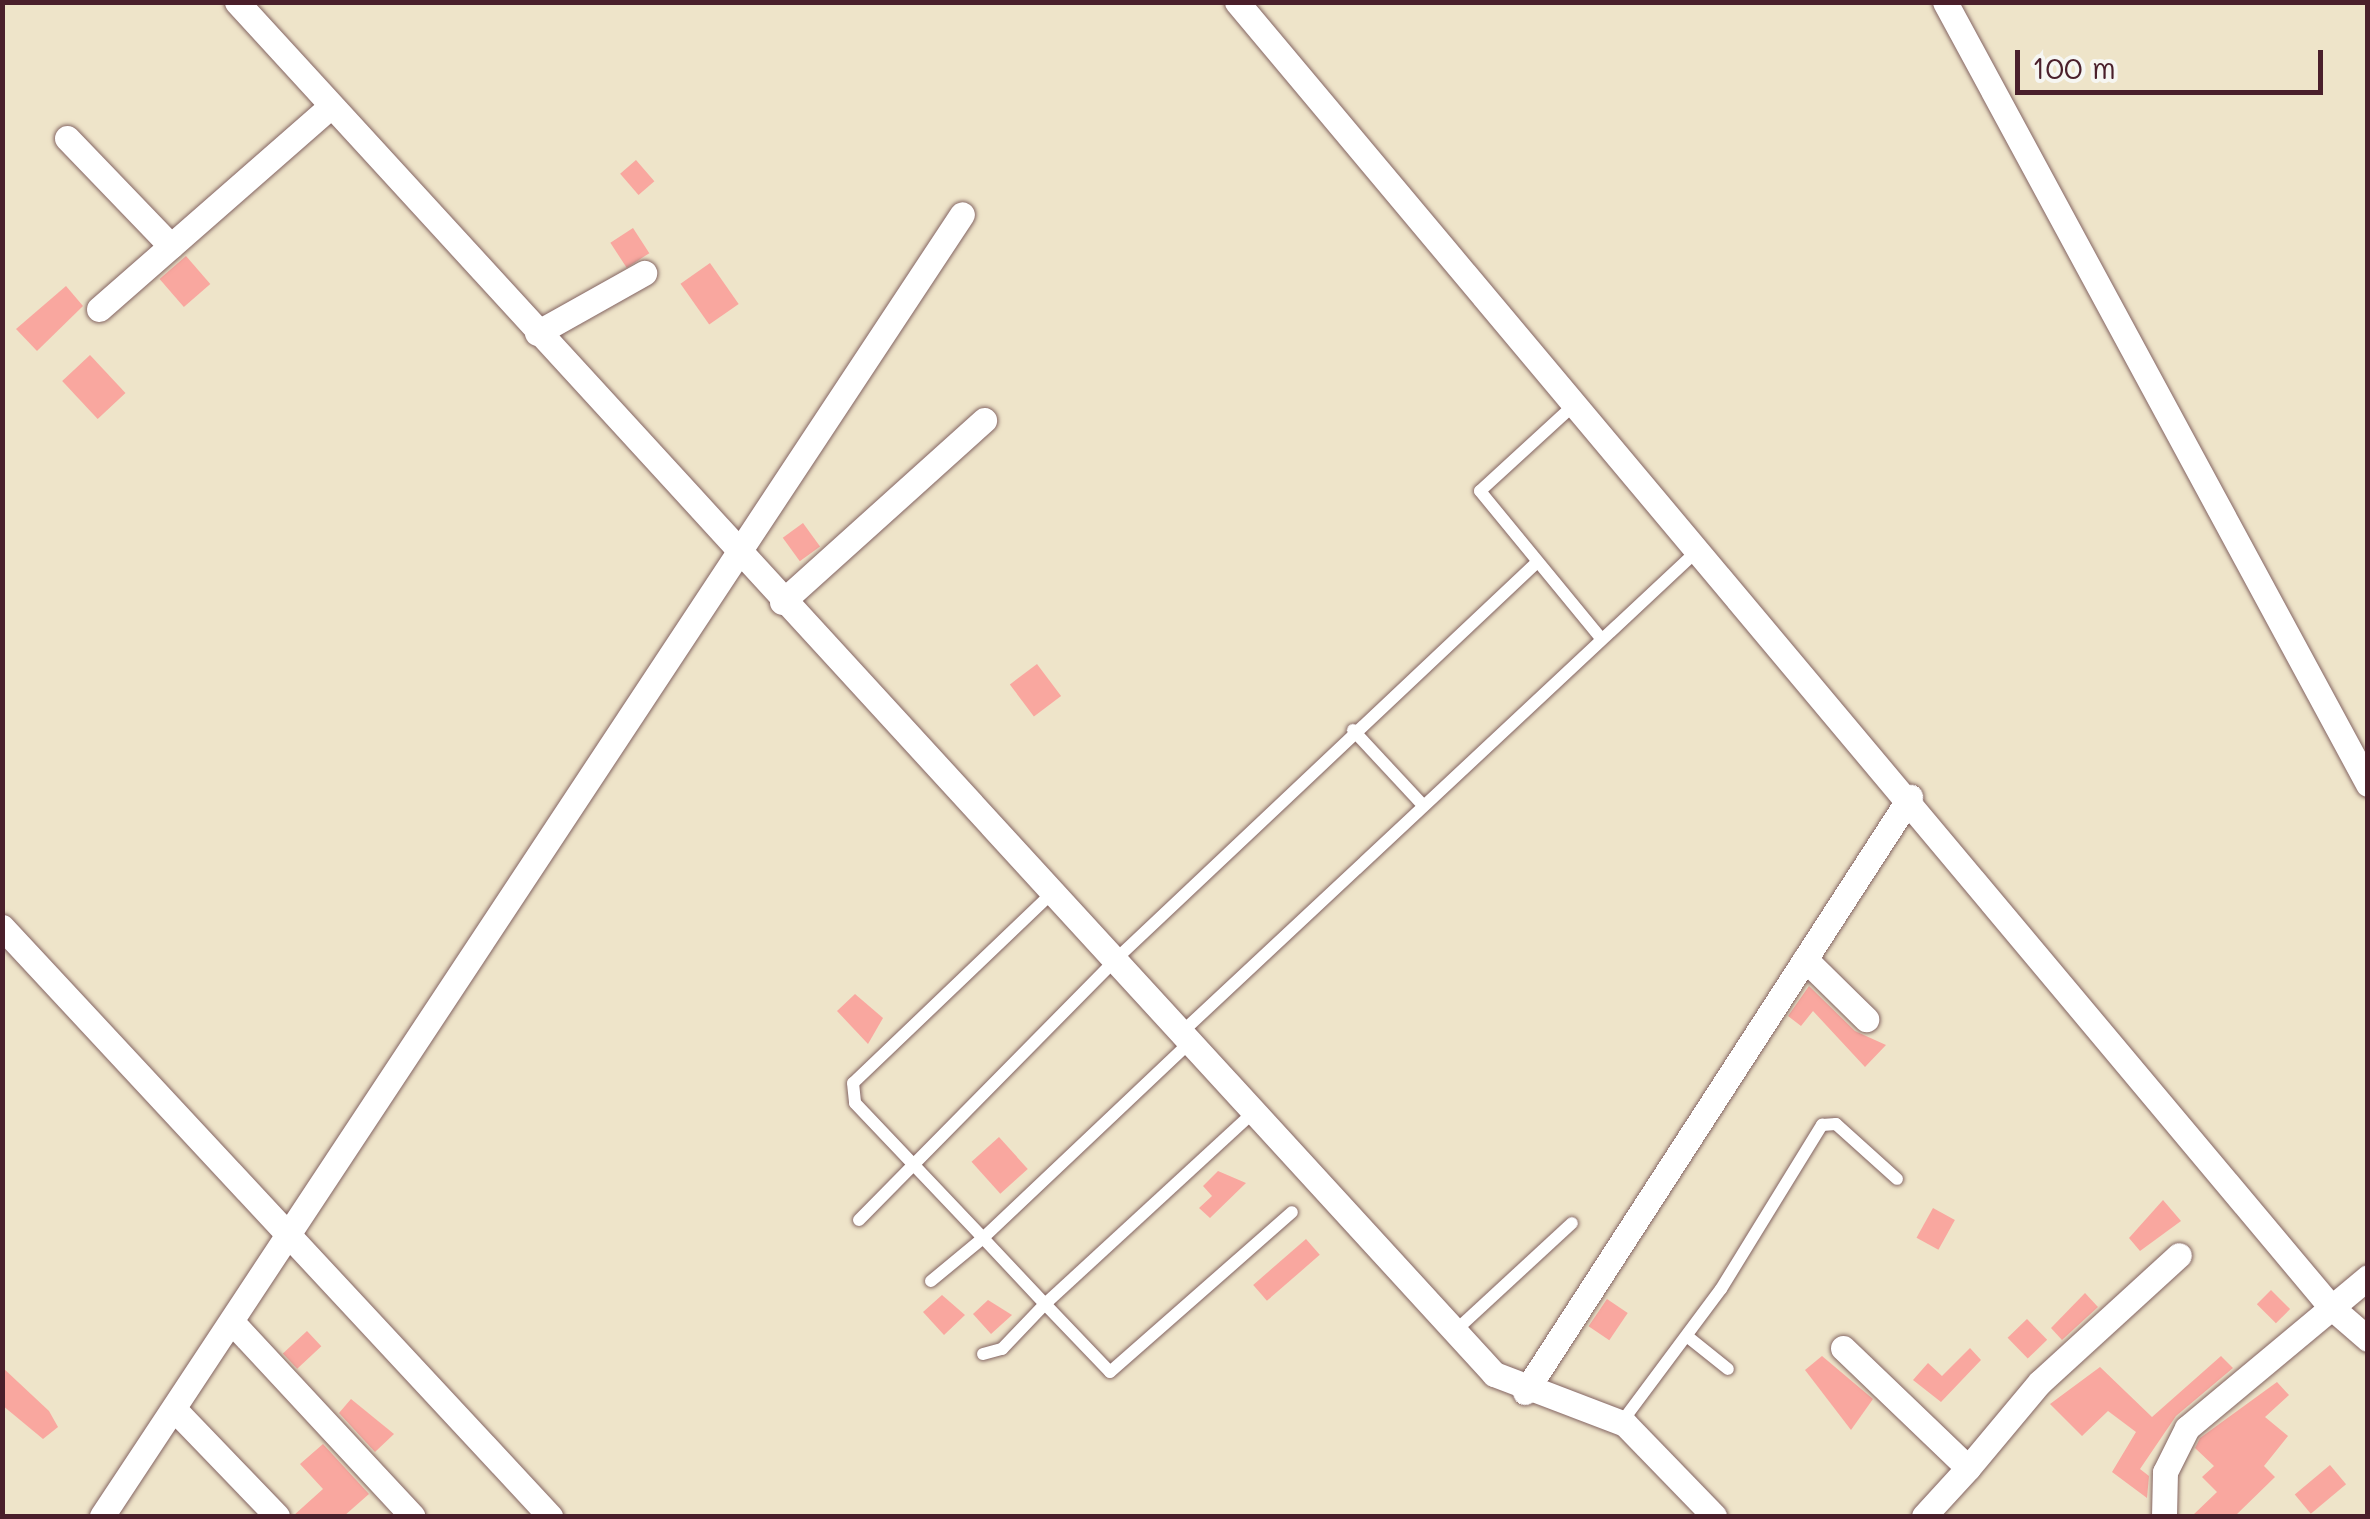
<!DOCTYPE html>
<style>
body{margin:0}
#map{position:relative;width:2370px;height:1519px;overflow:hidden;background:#eee4c9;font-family:Mali,sans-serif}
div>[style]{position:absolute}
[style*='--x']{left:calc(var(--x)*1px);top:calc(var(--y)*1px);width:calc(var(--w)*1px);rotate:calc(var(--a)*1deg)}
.building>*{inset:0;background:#f9a79f;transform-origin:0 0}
.roads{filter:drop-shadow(0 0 2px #836462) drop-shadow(0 0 2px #836462)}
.lane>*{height:12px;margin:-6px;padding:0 6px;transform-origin:6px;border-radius:6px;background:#fff}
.street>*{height:25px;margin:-12.5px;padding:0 12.5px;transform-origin:12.5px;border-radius:12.5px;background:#fff}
span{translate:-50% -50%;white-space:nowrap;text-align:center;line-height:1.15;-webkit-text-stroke:9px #f6f6f2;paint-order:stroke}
.frame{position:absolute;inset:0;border:5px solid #4a1f2b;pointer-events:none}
.scale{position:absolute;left:2015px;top:50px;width:308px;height:45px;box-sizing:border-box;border:5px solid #4a1f2b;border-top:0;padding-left:12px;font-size:30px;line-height:35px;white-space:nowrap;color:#4a1f2b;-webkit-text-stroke:8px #f6f6f2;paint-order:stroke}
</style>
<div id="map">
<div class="building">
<div style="left:636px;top:160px;width:28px;height:21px;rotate:49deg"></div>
<div style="left:633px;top:228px;width:30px;height:27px;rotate:57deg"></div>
<div style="left:186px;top:256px;width:37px;height:35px;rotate:49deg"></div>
<div style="left:710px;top:263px;width:50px;height:36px;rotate:55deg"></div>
<div style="clip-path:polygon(66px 286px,83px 306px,37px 351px,16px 329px)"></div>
<div style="left:90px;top:355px;width:52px;height:38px;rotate:47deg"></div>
<div style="left:803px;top:523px;width:29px;height:25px;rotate:54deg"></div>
<div style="left:1037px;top:664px;width:40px;height:34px;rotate:53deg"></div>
<div style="clip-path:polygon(1809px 986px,1855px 1031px,1886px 1045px,1865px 1067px,1813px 1011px,1801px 1026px,1788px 1016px)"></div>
<div style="clip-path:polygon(855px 994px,883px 1018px,868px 1044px,837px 1011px)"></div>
<div style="left:999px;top:1137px;width:43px;height:37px;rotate:48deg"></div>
<div style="clip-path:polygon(1218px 1171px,1246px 1183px,1210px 1218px,1199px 1208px,1212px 1196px,1203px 1186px)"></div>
<div style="clip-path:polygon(2163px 1200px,2181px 1221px,2140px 1251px,2129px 1238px)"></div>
<div style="left:1933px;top:1208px;width:25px;height:34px;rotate:29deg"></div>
<div style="left:1306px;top:1239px;width:21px;height:70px;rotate:49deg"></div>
<div style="left:2271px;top:1290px;width:27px;height:20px;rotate:45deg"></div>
<div style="clip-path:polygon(2085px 1293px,2098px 1307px,2062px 1340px,2051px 1328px)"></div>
<div style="clip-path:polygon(942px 1295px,965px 1315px,944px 1335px,923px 1312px)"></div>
<div style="left:1607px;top:1299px;width:25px;height:33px;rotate:34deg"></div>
<div style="clip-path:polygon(988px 1300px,1012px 1315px,991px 1334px,973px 1314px)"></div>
<div style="left:2027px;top:1319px;width:29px;height:27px;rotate:46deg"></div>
<div style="left:307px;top:1331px;width:21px;height:33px;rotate:47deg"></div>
<div style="clip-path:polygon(1970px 1348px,1981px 1360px,1941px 1402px,1913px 1380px,1928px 1363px,1942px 1376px)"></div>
<div style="clip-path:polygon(1822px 1356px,1873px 1399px,1851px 1430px,1805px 1370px)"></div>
<div style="clip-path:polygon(2221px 1356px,2233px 1368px,2176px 1416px,2140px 1469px,2149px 1476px,2147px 1498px,2112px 1472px,2136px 1432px,2108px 1411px,2082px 1436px,2050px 1404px,2100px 1367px,2152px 1417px)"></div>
<div style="clip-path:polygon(2px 1367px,49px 1411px,58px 1427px,43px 1439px,2px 1405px)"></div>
<div style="clip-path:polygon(2277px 1382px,2289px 1395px,2265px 1417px,2288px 1436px,2264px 1466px,2275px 1477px,2235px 1516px,2192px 1516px,2217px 1492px,2202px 1477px,2214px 1466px,2195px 1448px,2200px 1438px)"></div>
<div style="clip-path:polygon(351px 1399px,394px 1434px,375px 1452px,339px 1413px)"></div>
<div style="clip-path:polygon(323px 1444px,369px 1494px,344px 1516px,293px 1516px,323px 1489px,300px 1464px)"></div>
<div style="left:2330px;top:1465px;width:25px;height:46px;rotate:50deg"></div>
</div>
<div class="roads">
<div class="lane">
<div style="--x:1576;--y:403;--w:130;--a:137.5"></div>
<div style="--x:1480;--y:491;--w:189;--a:50.6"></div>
<div style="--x:1353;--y:730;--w:98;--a:47.1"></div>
<div style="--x:1052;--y:893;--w:275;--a:136.3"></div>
<div style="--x:853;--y:1083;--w:20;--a:84"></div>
<div style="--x:855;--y:1103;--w:186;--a:46.5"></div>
<div style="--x:983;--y:1238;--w:285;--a:-43.4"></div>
<div style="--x:1181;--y:1033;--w:708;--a:-43.05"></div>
<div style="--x:859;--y:1220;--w:363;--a:-45.4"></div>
<div style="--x:1114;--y:961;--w:579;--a:-43.32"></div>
<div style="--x:931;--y:1281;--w:67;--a:-39.6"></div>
<div style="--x:983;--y:1238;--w:91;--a:46.8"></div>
<div style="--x:1045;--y:1304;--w:284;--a:-42.6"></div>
<div style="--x:1455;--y:1331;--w:159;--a:-42.7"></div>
<div style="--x:1688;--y:1337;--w:51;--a:38.7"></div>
<div style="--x:983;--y:1354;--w:20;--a:-15"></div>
<div style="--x:1002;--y:1349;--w:62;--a:-46.3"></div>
<div style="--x:1045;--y:1304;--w:94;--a:46.3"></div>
<div style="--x:1110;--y:1372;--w:242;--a:-41.3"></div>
<div style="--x:1621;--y:1423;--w:167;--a:-53.3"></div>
<div style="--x:1721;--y:1289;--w:193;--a:-58.4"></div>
<div style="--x:1822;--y:1125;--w:14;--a:-4"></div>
<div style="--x:1836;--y:1124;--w:82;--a:42"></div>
</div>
<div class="street">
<div style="--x:237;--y:2;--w:1861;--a:47.5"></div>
<div style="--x:1494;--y:1374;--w:140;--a:20.9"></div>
<div style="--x:1625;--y:1424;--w:128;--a:45.9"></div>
<div style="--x:1237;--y:2;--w:1703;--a:50.03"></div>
<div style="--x:2331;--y:1307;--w:49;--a:40.9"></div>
<div style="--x:1945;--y:2;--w:889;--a:61.59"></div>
<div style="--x:67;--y:138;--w:150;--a:46.1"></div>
<div style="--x:99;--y:309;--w:308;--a:-41.2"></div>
<div style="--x:537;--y:333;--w:123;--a:-29.3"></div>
<div style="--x:782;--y:602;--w:272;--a:-42"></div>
<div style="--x:2;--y:927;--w:805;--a:47.07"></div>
<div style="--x:1805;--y:959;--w:86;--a:44.5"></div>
<div style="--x:232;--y:1322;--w:265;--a:47.1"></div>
<div style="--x:1843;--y:1348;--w:173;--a:43.8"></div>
<div style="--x:1968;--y:1468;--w:65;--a:132.5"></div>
<div style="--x:1525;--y:1392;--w:709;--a:-57.09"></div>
<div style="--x:175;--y:1410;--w:147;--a:46.1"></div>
<div style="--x:1968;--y:1468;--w:112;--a:-50.1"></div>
<div style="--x:2040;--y:1382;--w:188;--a:-42.4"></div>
<div style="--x:102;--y:1516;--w:1560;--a:-56.55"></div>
<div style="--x:2164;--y:1516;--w:44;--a:-88.7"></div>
<div style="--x:2165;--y:1472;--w:49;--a:-63.4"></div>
<div style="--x:2187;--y:1428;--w:236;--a:-39.8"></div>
</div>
</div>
<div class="frame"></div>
<div class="scale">100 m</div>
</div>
